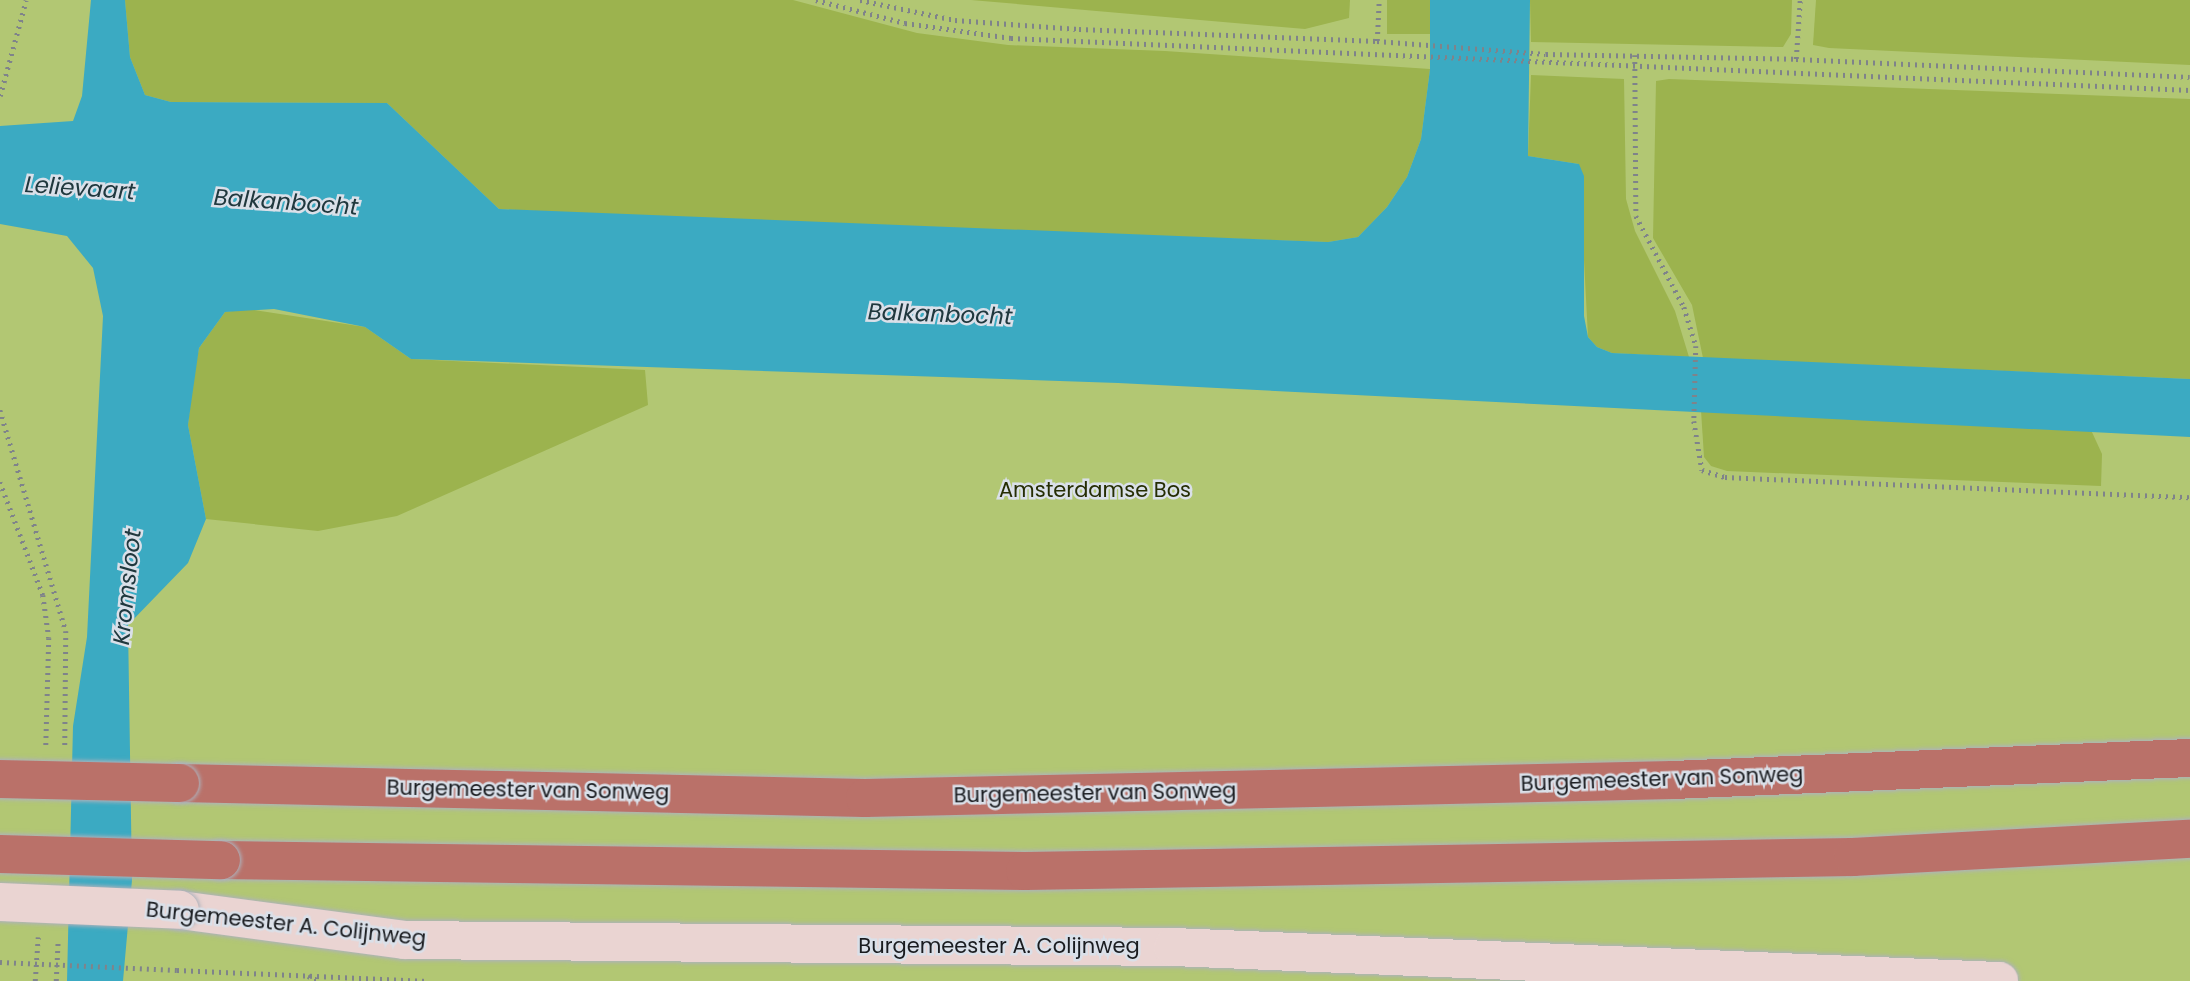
<!DOCTYPE html>
<style>
body{margin:0}
#map{position:relative;width:2190px;height:981px;overflow:hidden;background:#dae0e9;font-family:Poppins,sans-serif}
div>[style]{position:absolute}
[style*='--x']{left:calc(var(--x)*1px);top:calc(var(--y)*1px);width:calc(var(--w)*1px);rotate:calc(var(--a)*1deg)}
.green>*{inset:0;background:#b2c773;transform-origin:0 0}
.forest>*{inset:0;background:#9cb34e;transform-origin:0 0}
.water>*{inset:0;background:#3baac2}
.path>*{height:4.5px;margin-top:-2.25px;transform-origin:0;background:repeating-linear-gradient(90deg,#7f838a 0 2px,transparent 0 7px)}
.roads{filter:drop-shadow(0 0 2px #adb2bb) drop-shadow(0 0 2px #adb2bb)}
.secondary>*{height:38px;margin:-19px;padding:0 19px;transform-origin:19px;border-radius:19px;background:#ead4d2}
.highway>*{height:38px;margin:-19px;padding:0 19px;transform-origin:19px;border-radius:19px;background:#ba7169}
.path-bridge>*{height:4.5px;margin-top:-2.25px;transform-origin:0;background:repeating-linear-gradient(90deg,#7f838a 0 2px,transparent 0 7px)}
.bridges{filter:drop-shadow(0 0 2px #adb2bb) drop-shadow(0 0 2px #adb2bb)}
.secondary-bridge>*{height:38px;margin:-19px;padding:0 19px;transform-origin:19px;border-radius:19px;background:#ead4d2}
.highway-bridge>*{height:38px;margin:-19px;padding:0 19px;transform-origin:19px;border-radius:19px;background:#ba7169}
span{translate:-50% -50%;white-space:nowrap;text-align:center;line-height:1.15;-webkit-text-stroke:5px #dae0e9;paint-order:stroke}
.park-label{font-size:21px;color:#252d03}
.street-label{font-size:21px;color:#1a1c20}
.water-label{font-size:23px;color:#20383e;font-style:italic}
</style>
<div id="map">
<div class="green">
<div style="left:0;top:0;width:2190px;height:981px"></div>
</div>
<div class="forest">
<div style="clip-path:polygon(125px 0,793px 0,917px 33px,1008px 45px,1165px 51px,1430px 69px,1421px 139px,1407px 177px,1387px 207px,1358px 237px,1328px 242px,722px 221px,499px 209px,387px 103px,171px 102px,145px 95px,130px 57px)"></div>
<div style="clip-path:polygon(971px 0,1350px 0,1349px 18px,1305px 29px)"></div>
<div style="left:1387px;top:0;width:43px;height:34px"></div>
<div style="clip-path:polygon(1530px 0,1792px 0,1791px 34px,1783px 47px,1531px 42px)"></div>
<div style="clip-path:polygon(1816px 0,2190px 0,2190px 65px,1829px 48px,1813px 45px)"></div>
<div style="clip-path:polygon(1531px 75px,1624px 79px,1626px 199px,1635px 231px,1675px 311px,1689px 357px,1612px 353px,1597px 347px,1588px 337px,1579px 164px,1528px 156px)"></div>
<div style="clip-path:polygon(1669px 79px,2190px 99px,2190px 379px,1703px 358px,1692px 305px,1653px 238px,1656px 81px)"></div>
<div style="clip-path:polygon(248px 309px,365px 327px,411px 359px,645px 370px,648px 405px,397px 516px,318px 531px,206px 519px,188px 425px,193px 379px,199px 348px,225px 312px)"></div>
<div style="clip-path:polygon(1701px 410px,2091px 430px,2102px 454px,2101px 486px,1727px 471px,1711px 466px,1704px 457px)"></div>
</div>
<div class="water">
<div style="clip-path:polygon(91px 0,125px 0,130px 57px,145px 95px,171px 102px,387px 103px,499px 209px,1328px 242px,1358px 237px,1387px 207px,1407px 177px,1421px 139px,1430px 69px,1430px 0,1530px 0,1528px 156px,1579px 164px,1584px 176px,1584px 316px,1588px 337px,1597px 347px,1612px 353px,2190px 379px,2190px 437px,1118px 383px,411px 359px,365px 327px,274px 309px,225px 312px,199px 348px,188px 425px,206px 519px,188px 563px,128px 625px,132px 880px,123px 981px,67px 981px,73px 726px,87px 637px,103px 316px,93px 268px,67px 236px,0 224px,0 126px,73px 121px,82px 96px)"></div>
</div>
<div class="path">
<div style="--x:816;--y:0;--w:92;--a:14.5"></div>
<div style="--x:905;--y:23;--w:107;--a:8.1"></div>
<div style="--x:1011;--y:38;--w:1180;--a:2.53"></div>
<div style="--x:860;--y:0;--w:97;--a:11.9"></div>
<div style="--x:955;--y:20;--w:124;--a:4.2"></div>
<div style="--x:1079;--y:29;--w:298;--a:2.3"></div>
<div style="--x:1377;--y:41;--w:169;--a:4.4"></div>
<div style="--x:1546;--y:54;--w:250;--a:1.1"></div>
<div style="--x:1796;--y:59;--w:394;--a:2.6"></div>
<div style="--x:1377;--y:41;--w:41;--a:-87.2"></div>
<div style="--x:1635;--y:55;--w:161;--a:89.6"></div>
<div style="--x:1636;--y:216;--w:103;--a:62.2"></div>
<div style="--x:1684;--y:307;--w:41;--a:72.9"></div>
<div style="--x:1696;--y:346;--w:75;--a:91.5"></div>
<div style="--x:1694;--y:421;--w:50;--a:80.7"></div>
<div style="--x:1702;--y:470;--w:24;--a:17"></div>
<div style="--x:1725;--y:477;--w:465;--a:2.5"></div>
<div style="--x:1796;--y:59;--w:59;--a:-86.1"></div>
<div style="--x:0;--y:96;--w:99;--a:-74.8"></div>
<div style="--x:0;--y:410;--w:231;--a:73.4"></div>
<div style="--x:66;--y:631;--w:114;--a:90.5"></div>
<div style="--x:0;--y:482;--w:121;--a:69.2"></div>
<div style="--x:43;--y:595;--w:43;--a:82.1"></div>
<div style="--x:49;--y:638;--w:108;--a:91.6"></div>
<div style="--x:177;--y:970;--w:251;--a:2.5"></div>
<div style="--x:308;--y:976;--w:13;--a:23"></div>
<div style="--x:35;--y:981;--w:44;--a:-86.1"></div>
<div style="--x:56;--y:981;--w:42;--a:-87.3"></div>
</div>
<div class="roads">
<div class="secondary">
<div style="--x:180;--y:910;--w:226;--a:7.6"></div>
<div style="--x:404;--y:940;--w:769;--a:0.52"></div>
<div style="--x:1173;--y:947;--w:827;--a:2.36"></div>
</div>
<div class="highway">
<div style="--x:180;--y:783;--w:685;--a:1.25"></div>
<div style="--x:865;--y:798;--w:808;--a:-1.28"></div>
<div style="--x:1673;--y:780;--w:517;--a:-2.44"></div>
<div style="--x:221;--y:860;--w:804;--a:0.78"></div>
<div style="--x:1025;--y:871;--w:828;--a:-0.97"></div>
<div style="--x:1853;--y:857;--w:337;--a:-3.1"></div>
</div>
</div>
<div class="path-bridge">
<div style="--x:0;--y:962;--w:177;--a:2.6"></div>
</div>
<div class="bridges">
<div class="secondary-bridge">
<div style="--x:0;--y:902;--w:180;--a:2.5"></div>
</div>
<div class="highway-bridge">
<div style="--x:0;--y:779;--w:180;--a:1.3"></div>
<div style="--x:0;--y:854;--w:221;--a:1.6"></div>
</div>
</div>
<div class="park-label">
<span style="left:1095px;top:490px">Amsterdamse Bos</span>
</div>
<div class="street-label">
<span style="left:1662px;top:779px;rotate:-2deg">Burgemeester van Sonweg</span>
<span style="left:528px;top:790px;rotate:1deg">Burgemeester van Sonweg</span>
<span style="left:1095px;top:793px;rotate:-1deg">Burgemeester van Sonweg</span>
<span style="left:286px;top:924px;rotate:6deg">Burgemeester A. Colijnweg</span>
<span style="left:999px;top:946px">Burgemeester A. Colijnweg</span>
</div>
<div class="water-label">
<span style="left:80px;top:188px;rotate:4deg">Lelievaart</span>
<span style="left:286px;top:202px;rotate:4deg">Balkanbocht</span>
<span style="left:940px;top:314px;rotate:2deg">Balkanbocht</span>
<span style="left:127px;top:587px;rotate:-84deg">Kromsloot</span>
</div>
</div>
